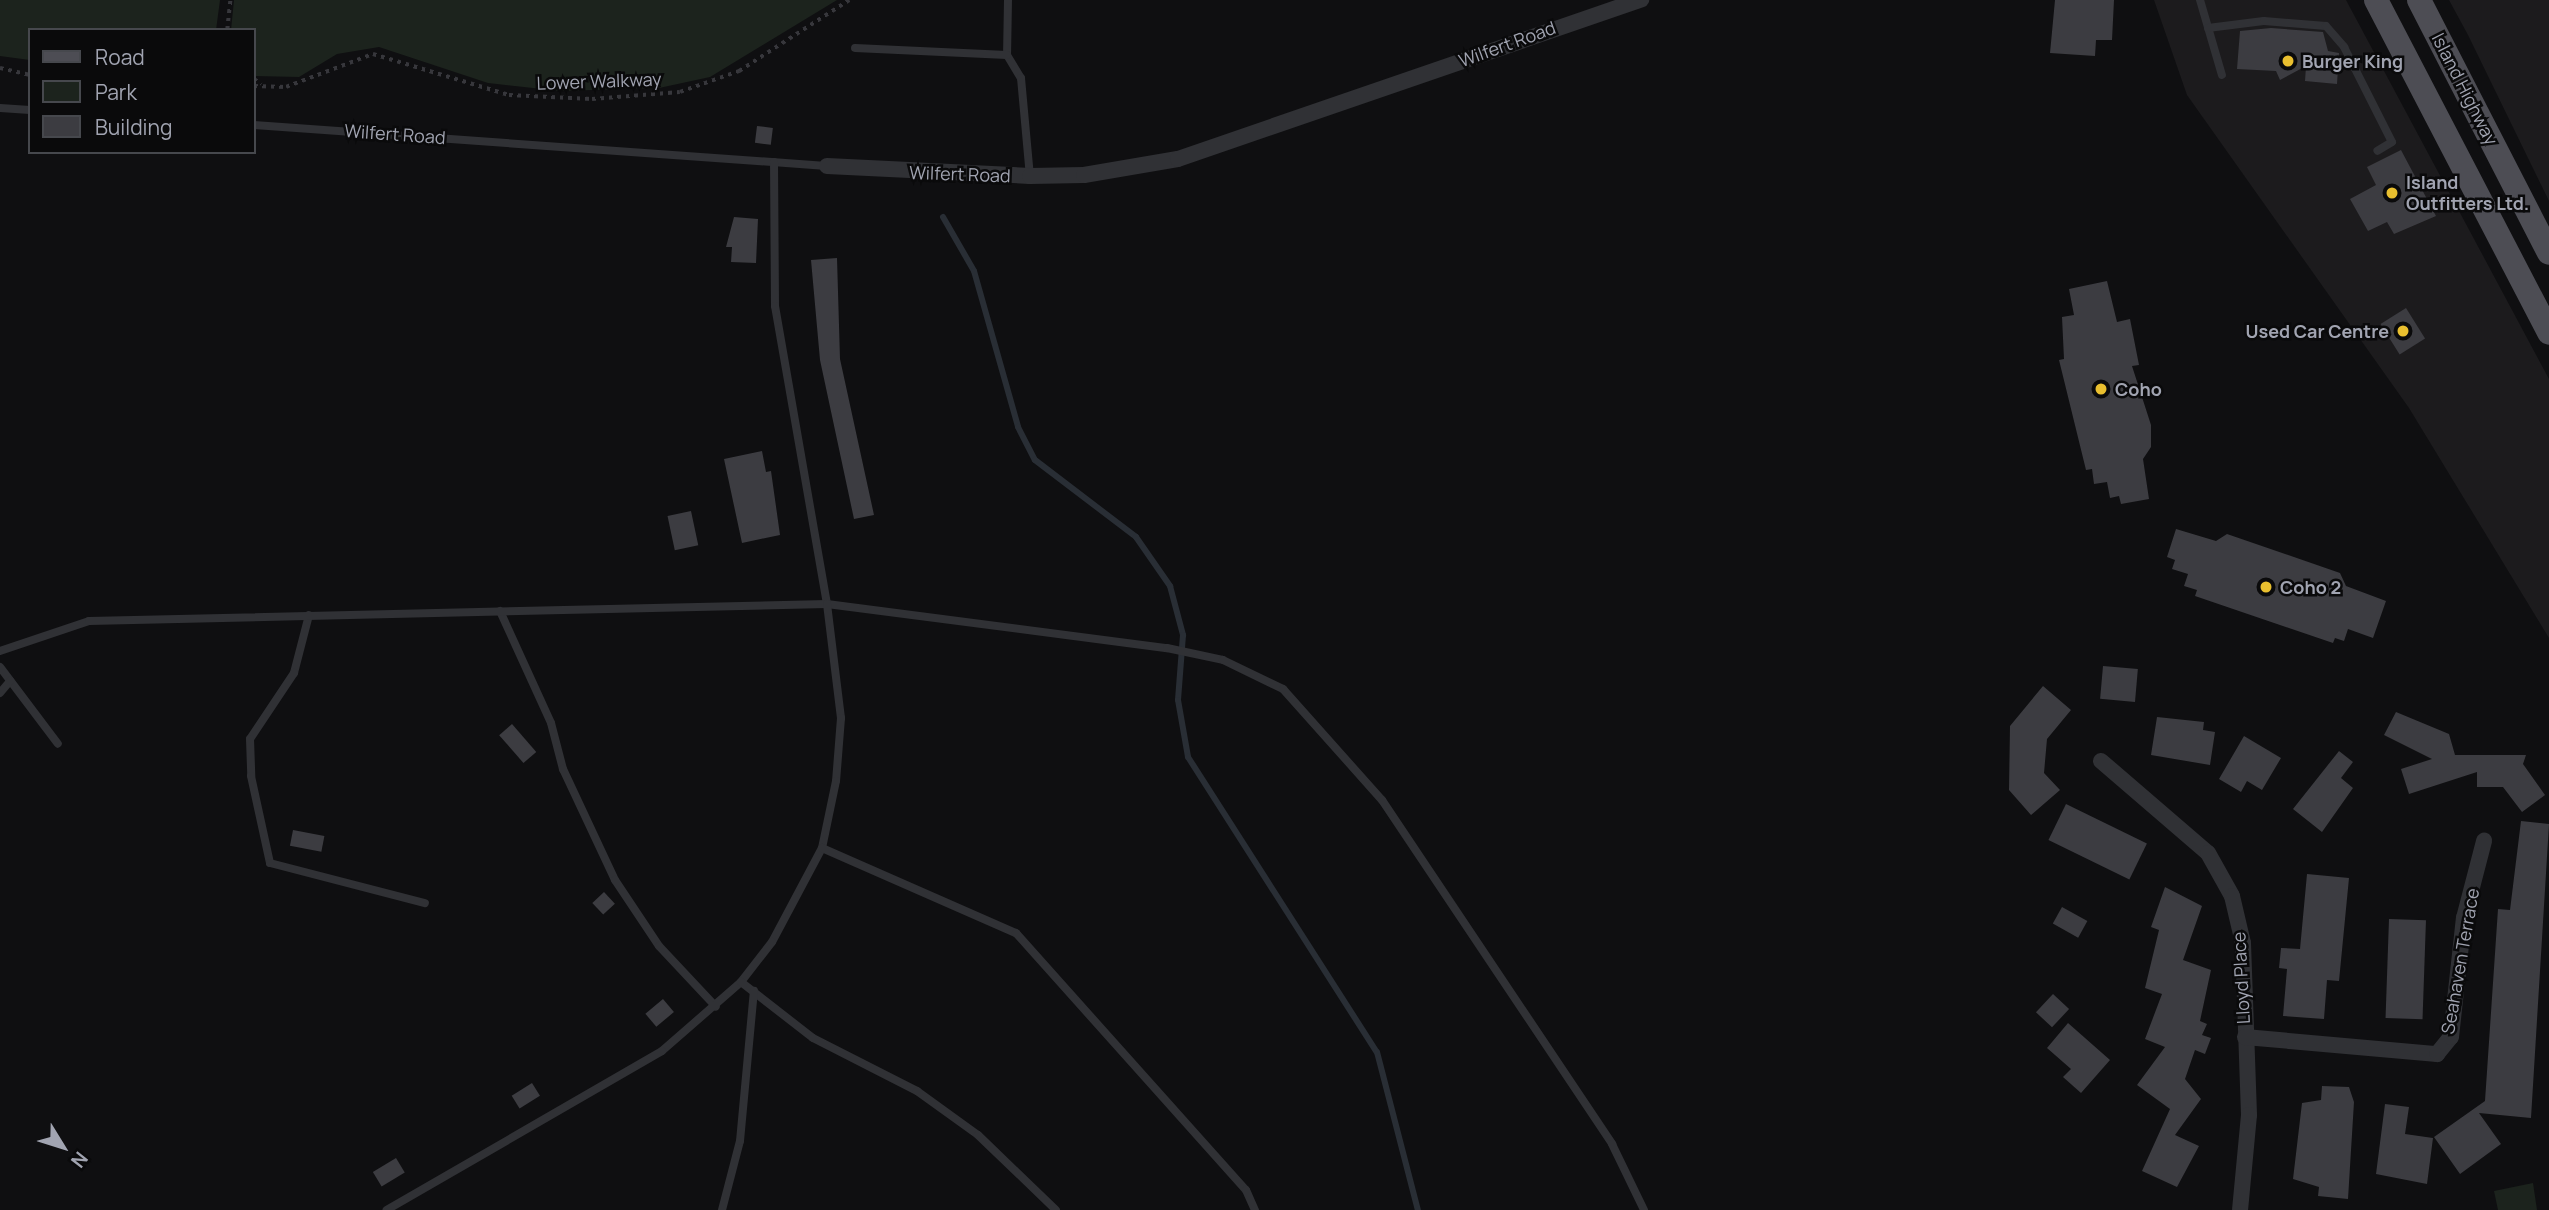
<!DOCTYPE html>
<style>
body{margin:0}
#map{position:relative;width:2549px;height:1210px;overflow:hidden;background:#0f0f11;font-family:Manrope,sans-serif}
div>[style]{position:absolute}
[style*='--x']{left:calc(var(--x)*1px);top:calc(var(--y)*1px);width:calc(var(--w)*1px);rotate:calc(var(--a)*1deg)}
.built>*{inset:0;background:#1c1b1d}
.green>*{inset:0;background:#1c231d}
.stream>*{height:6px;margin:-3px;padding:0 3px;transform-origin:3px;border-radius:3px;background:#292e35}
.building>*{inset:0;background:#3c3c41;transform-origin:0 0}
.path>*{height:3.5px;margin-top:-1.75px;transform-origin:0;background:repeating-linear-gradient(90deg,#37373c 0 3.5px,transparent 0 8.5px)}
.service>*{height:8px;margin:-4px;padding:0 4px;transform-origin:4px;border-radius:4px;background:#303135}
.minor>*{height:16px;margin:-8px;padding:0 8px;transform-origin:8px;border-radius:8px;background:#303135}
.primary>*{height:24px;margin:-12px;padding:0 12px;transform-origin:12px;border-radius:12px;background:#4d4d54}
.dots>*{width:19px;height:19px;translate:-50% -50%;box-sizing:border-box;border:4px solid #0a0a0b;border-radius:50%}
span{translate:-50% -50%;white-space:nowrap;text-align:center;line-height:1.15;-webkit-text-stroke:5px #0a0a0b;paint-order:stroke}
.street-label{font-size:18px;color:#a1a4b1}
.poi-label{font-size:18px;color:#a1a4b1;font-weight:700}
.left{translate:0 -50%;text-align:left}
.right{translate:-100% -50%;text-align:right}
.legend{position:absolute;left:28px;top:28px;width:228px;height:126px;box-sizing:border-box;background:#0a0a0b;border:2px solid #46484d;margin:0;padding:9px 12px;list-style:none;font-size:21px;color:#a1a4b1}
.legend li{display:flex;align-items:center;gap:14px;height:35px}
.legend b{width:35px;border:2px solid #46484d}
.north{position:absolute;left:28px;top:1112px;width:70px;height:70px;-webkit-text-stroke:5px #0a0a0b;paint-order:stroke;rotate:128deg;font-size:19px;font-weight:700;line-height:28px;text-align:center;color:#a1a4b1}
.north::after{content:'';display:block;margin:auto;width:24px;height:32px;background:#a1a4b1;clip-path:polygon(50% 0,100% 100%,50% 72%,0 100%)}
</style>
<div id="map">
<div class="built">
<div style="clip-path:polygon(2154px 0,2346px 0,2549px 379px,2549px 638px,2409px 408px,2187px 95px)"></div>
<div style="clip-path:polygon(2449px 0,2549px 0,2549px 201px,2468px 35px)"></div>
</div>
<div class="green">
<div style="clip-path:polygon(0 0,220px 0,216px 30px,30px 30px,30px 60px,0 56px)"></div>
<div style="clip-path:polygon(234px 0,837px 0,710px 77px,659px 88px,560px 91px,488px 83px,379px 47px,337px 54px,299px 77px,254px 76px,254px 30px,231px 30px)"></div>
<div style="clip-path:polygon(2533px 1183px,2537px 1210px,2498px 1210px,2494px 1191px)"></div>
</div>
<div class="stream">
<div style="--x:943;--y:217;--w:62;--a:60.1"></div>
<div style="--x:974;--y:271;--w:162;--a:74.2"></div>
<div style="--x:1018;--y:427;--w:37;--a:63"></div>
<div style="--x:1035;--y:460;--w:127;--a:37.3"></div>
<div style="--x:1136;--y:537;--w:60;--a:55.2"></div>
<div style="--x:1170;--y:586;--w:51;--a:75.1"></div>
<div style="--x:1183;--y:635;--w:65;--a:94.4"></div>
<div style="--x:1178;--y:700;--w:58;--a:80"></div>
<div style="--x:1188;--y:757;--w:350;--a:57.4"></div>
<div style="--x:1377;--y:1052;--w:163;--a:75.5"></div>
</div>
<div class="building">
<div style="clip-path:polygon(2055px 0,2114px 0,2112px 40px,2096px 40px,2095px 56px,2050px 53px)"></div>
<div style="clip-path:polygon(2271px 28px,2323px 32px,2328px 51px,2339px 53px,2337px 84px,2305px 81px,2306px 66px,2280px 80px,2276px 71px,2237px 69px,2240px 31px)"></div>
<div style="left:757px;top:126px;width:16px;height:17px;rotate:7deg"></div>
<div style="clip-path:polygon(2401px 150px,2436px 216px,2394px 234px,2387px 222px,2368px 231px,2350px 199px,2376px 185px,2367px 167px)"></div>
<div style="clip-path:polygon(734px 217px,758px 219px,756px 263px,731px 262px,732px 247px,726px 247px)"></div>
<div style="clip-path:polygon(837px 258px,840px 359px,874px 515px,854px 519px,820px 360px,811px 260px)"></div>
<div style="clip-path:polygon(2107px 281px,2117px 322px,2130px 319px,2139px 365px,2132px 366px,2151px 425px,2151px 447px,2143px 459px,2149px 499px,2121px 504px,2119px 496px,2110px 498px,2107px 482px,2094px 484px,2092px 469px,2086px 470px,2059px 360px,2064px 359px,2062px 317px,2074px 315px,2069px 289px)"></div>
<div style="left:2406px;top:308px;width:36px;height:30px;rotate:58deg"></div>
<div style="clip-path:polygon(762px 451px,766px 472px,771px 471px,780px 535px,742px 543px,724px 459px)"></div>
<div style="left:691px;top:511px;width:35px;height:24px;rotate:78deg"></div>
<div style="clip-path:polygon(2176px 529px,2216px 541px,2227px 534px,2340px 573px,2346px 586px,2386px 601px,2373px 638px,2348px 629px,2344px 641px,2335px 638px,2333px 643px,2195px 596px,2197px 590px,2184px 586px,2188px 574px,2172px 569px,2175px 560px,2167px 557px)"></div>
<div style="left:2103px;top:666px;width:35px;height:33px;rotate:5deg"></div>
<div style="clip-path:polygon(2043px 686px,2071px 710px,2047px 739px,2044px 773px,2060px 790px,2031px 815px,2009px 790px,2010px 726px)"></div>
<div style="clip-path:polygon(2396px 712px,2449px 734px,2455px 755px,2526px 755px,2523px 764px,2545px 795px,2522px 812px,2503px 787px,2477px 787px,2477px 772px,2409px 794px,2401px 769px,2432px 759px,2384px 735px)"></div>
<div style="clip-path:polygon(2157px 717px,2204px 722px,2203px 730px,2215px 732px,2210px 765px,2151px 755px)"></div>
<div style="left:512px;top:724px;width:37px;height:17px;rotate:49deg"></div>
<div style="clip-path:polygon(2244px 736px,2281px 758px,2262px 790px,2247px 781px,2241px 792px,2219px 779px)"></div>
<div style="clip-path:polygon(2339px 751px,2353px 762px,2341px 778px,2353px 788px,2322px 832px,2293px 809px)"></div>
<div style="left:2066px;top:804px;width:90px;height:40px;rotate:26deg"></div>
<div style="clip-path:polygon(2521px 821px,2549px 824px,2531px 1118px,2479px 1113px,2501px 1144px,2460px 1174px,2434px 1137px,2485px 1101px,2498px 909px,2510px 910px)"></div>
<div style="left:293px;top:830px;width:32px;height:16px;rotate:11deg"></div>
<div style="clip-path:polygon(2307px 874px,2349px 878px,2339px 981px,2327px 980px,2324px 1019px,2283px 1016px,2287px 969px,2279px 968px,2281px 948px,2300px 949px)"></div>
<div style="clip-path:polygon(2165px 887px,2202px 906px,2183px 960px,2211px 970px,2200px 1021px,2207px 1024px,2202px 1035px,2211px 1038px,2205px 1054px,2195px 1050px,2185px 1079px,2201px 1099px,2175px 1135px,2199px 1146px,2177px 1187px,2142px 1171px,2170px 1109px,2137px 1085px,2165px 1047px,2145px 1039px,2162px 994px,2145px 988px,2159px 930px,2151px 927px)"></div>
<div style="left:604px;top:892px;width:16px;height:16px;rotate:47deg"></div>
<div style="left:2062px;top:907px;width:29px;height:19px;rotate:29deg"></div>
<div style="left:2389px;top:919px;width:37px;height:99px;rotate:2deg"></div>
<div style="left:2053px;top:994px;width:22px;height:25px;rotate:43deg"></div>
<div style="left:663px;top:999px;width:17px;height:23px;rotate:50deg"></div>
<div style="clip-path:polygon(2068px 1023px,2110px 1060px,2081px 1093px,2063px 1077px,2071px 1069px,2047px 1048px)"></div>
<div style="left:532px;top:1083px;width:15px;height:24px;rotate:58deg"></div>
<div style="clip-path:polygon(2322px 1086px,2349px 1087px,2354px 1102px,2348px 1199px,2318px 1196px,2319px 1187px,2293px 1179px,2302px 1103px,2321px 1100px)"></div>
<div style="clip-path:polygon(2385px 1104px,2409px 1107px,2405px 1134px,2433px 1138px,2427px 1184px,2376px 1174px)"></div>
<div style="left:396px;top:1158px;width:17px;height:27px;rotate:59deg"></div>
</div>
<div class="path">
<div style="--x:227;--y:30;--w:30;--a:-84"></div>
<div style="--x:0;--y:68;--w:31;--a:13"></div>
<div style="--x:254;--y:79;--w:9;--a:36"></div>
<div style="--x:254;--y:86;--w:32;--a:2"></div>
<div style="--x:286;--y:87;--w:93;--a:-20.8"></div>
<div style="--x:373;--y:54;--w:142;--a:16.8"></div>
<div style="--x:509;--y:95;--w:83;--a:2.8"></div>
<div style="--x:592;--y:99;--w:88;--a:-4.5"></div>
<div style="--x:680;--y:92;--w:63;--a:-19.6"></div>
<div style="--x:739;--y:71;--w:131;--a:-32.8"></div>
</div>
<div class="service">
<div style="--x:1008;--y:0;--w:55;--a:91"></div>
<div style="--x:1007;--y:55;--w:27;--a:59"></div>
<div style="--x:1021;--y:78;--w:98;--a:84.8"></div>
<div style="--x:2200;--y:0;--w:78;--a:73.7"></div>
<div style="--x:2208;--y:28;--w:56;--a:-7.1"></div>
<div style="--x:2264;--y:21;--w:62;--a:4.6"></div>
<div style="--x:2326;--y:26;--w:28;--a:49"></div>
<div style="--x:2344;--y:47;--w:106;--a:63.2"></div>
<div style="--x:2392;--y:142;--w:17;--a:149"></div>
<div style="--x:855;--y:48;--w:152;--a:2.6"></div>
<div style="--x:0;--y:108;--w:30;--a:4"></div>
<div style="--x:254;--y:125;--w:574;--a:4.09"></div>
<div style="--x:774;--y:162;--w:144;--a:89.6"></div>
<div style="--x:775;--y:306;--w:303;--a:80.1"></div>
<div style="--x:827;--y:604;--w:343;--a:7.4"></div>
<div style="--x:1167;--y:648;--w:57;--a:12.1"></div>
<div style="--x:1223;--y:660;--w:67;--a:25.8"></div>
<div style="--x:1283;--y:689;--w:149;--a:48.3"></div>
<div style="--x:1382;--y:800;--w:414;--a:56.2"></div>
<div style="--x:1612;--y:1144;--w:73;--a:64.1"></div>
<div style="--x:500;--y:611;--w:123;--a:65.5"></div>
<div style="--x:551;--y:723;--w:48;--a:75.4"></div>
<div style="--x:563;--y:769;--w:123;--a:64.9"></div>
<div style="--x:615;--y:880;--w:79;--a:56.3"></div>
<div style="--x:659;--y:946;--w:83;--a:46.9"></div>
<div style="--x:309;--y:615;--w:60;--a:104.5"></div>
<div style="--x:294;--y:673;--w:79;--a:123.7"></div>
<div style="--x:250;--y:739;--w:37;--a:88"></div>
<div style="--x:251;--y:776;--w:89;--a:77.7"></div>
<div style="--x:270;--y:863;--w:160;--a:14.5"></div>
<div style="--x:0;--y:651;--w:94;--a:-18.6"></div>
<div style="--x:89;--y:621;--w:738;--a:-1.32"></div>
<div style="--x:827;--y:604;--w:115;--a:83"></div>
<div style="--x:841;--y:718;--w:63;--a:94.5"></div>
<div style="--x:836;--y:781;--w:68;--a:101.8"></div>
<div style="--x:822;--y:848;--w:106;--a:118"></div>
<div style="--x:772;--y:942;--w:51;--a:127.8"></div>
<div style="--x:741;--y:982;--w:105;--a:138.9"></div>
<div style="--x:662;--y:1051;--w:318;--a:150"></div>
<div style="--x:0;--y:667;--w:96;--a:53"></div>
<div style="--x:0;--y:693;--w:16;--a:-50"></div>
<div style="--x:822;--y:848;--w:212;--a:23.7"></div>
<div style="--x:1016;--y:933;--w:345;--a:48.2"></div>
<div style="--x:1246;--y:1190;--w:22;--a:66"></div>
<div style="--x:741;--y:982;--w:91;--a:37.9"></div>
<div style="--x:813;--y:1038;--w:117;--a:27"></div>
<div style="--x:917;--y:1091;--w:75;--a:35.8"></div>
<div style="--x:978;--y:1135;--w:108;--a:43.9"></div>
<div style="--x:722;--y:1210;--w:71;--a:-75.4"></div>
<div style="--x:740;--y:1141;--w:151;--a:-84.7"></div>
</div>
<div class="minor">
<div style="--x:827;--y:166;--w:203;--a:2.8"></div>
<div style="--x:1030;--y:176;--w:54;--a:-1.1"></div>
<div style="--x:1084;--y:175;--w:95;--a:-9.7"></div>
<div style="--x:1178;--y:159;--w:490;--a:-19"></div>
<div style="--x:2101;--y:761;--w:141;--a:40.7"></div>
<div style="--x:2208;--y:853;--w:49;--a:60.8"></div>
<div style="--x:2232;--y:896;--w:48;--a:76.8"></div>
<div style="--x:2243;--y:943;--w:172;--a:88"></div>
<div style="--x:2249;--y:1115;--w:95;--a:95.4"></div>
<div style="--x:2245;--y:1037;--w:193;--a:5.1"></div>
<div style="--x:2437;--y:1054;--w:22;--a:-51"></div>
<div style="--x:2451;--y:1037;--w:120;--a:-83.8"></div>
<div style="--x:2464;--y:918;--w:80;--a:-75.4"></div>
</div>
<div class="primary">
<div style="--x:2376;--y:0;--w:375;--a:62.5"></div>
<div style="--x:2419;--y:0;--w:284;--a:62.8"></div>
</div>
<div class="dots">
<div style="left:2288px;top:61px;background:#e9bf2f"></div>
<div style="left:2392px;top:193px;background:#e9bf2f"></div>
<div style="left:2403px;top:331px;background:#e9bf2f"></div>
<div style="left:2101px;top:389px;background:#e9bf2f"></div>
<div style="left:2266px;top:587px;background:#e9bf2f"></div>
</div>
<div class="street-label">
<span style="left:1507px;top:44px;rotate:-20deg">Wilfert Road</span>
<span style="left:599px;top:81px;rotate:-2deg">Lower Walkway</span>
<span style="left:2465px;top:89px;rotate:63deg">Island Highway</span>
<span style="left:395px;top:134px;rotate:4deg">Wilfert Road</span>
<span style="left:960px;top:174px;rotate:2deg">Wilfert Road</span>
<span style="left:2460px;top:961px;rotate:-80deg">Seahaven Terrace</span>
<span style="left:2241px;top:978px;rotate:-93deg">Lloyd Place</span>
</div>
<div class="poi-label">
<span class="left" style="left:2302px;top:61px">Burger King</span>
<span class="left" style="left:2406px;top:193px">Island<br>Outfitters Ltd.</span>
<span class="right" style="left:2389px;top:331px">Used Car Centre</span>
<span class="left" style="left:2115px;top:389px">Coho</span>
<span class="left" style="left:2280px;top:587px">Coho 2</span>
</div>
<ul class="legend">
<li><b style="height:9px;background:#4d4d54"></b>Road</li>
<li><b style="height:19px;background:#1c231d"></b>Park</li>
<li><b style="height:19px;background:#3c3c41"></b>Building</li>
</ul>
<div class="north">N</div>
</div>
